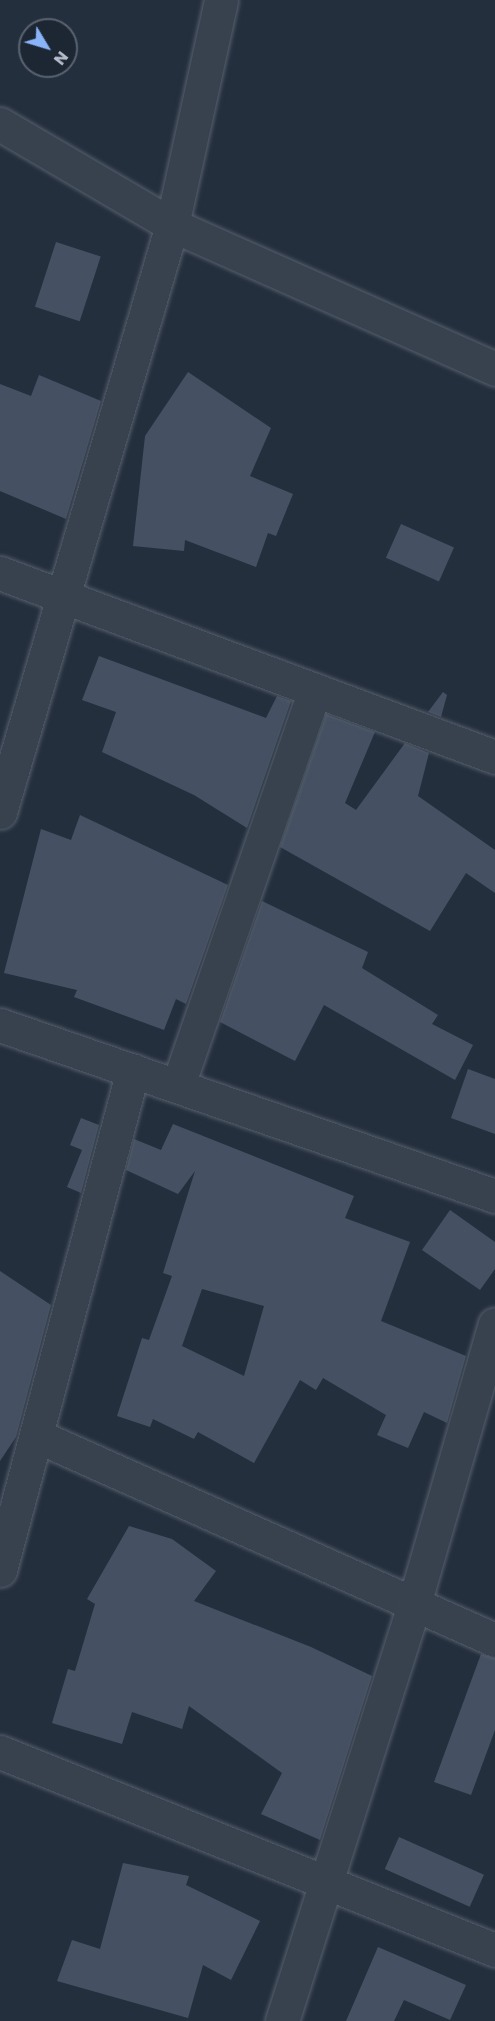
<!DOCTYPE html>
<style>
body{margin:0}
#map{position:relative;width:495px;height:2021px;overflow:hidden;background:#242f3e;font-family:Poppins,sans-serif}
div>[style]{position:absolute}
[style*='--x']{left:calc(var(--x)*1px);top:calc(var(--y)*1px);width:calc(var(--w)*1px);rotate:calc(var(--a)*1deg)}
.building>*{inset:0;background:#455162;transform-origin:0 0}
.roads{filter:drop-shadow(0 0 2px #565f6c) drop-shadow(0 0 2px #565f6c)}
.minor>*{height:33px;margin:-16.5px;padding:0 16.5px;transform-origin:16.5px;border-radius:16.5px;background:#38414e}
span{translate:-50% -50%;white-space:nowrap;text-align:center;line-height:1.15;-webkit-text-stroke:4.5px #1d2633;paint-order:stroke}
.north{position:absolute;left:18px;top:18px;width:60px;height:60px;box-sizing:border-box;background:#1d2633;border:2px solid #59626f;border-radius:50%;rotate:128deg;font-size:16px;font-weight:700;line-height:24px;text-align:center;color:#b4bcc9}
.north::after{content:'';display:block;margin:auto;width:21px;height:27px;background:#8ab4f8;clip-path:polygon(50% 0,100% 100%,50% 72%,0 100%)}
</style>
<div id="map">
<div class="building">
<div style="left:56px;top:242px;width:47px;height:68px;rotate:18deg"></div>
<div style="clip-path:polygon(188px 372px,271px 428px,250px 476px,293px 494px,276px 536px,268px 533px,256px 567px,185px 540px,184px 551px,133px 546px,145px 436px)"></div>
<div style="clip-path:polygon(39px 375px,101px 401px,66px 519px,0 491px,0 384px,31px 396px)"></div>
<div style="left:401px;top:524px;width:58px;height:37px;rotate:24deg"></div>
<div style="clip-path:polygon(99px 656px,266px 718px,277px 696px,291px 701px,247px 828px,194px 795px,102px 752px,116px 712px,82px 700px)"></div>
<div style="clip-path:polygon(443px 692px,447px 695px,441px 717px,428px 712px)"></div>
<div style="clip-path:polygon(326px 714px,375px 732px,345px 803px,356px 810px,405px 743px,429px 753px,418px 796px,495px 850px,495px 893px,466px 873px,430px 931px,280px 847px)"></div>
<div style="clip-path:polygon(80px 815px,228px 885px,186px 1004px,176px 999px,164px 1030px,74px 997px,77px 990px,4px 973px,41px 829px,71px 840px)"></div>
<div style="clip-path:polygon(262px 901px,368px 952px,362px 968px,438px 1015px,432px 1024px,473px 1045px,455px 1080px,324px 1005px,295px 1061px,220px 1022px)"></div>
<div style="clip-path:polygon(468px 1069px,495px 1079px,495px 1134px,451px 1118px)"></div>
<div style="clip-path:polygon(81px 1118px,99px 1125px,81px 1193px,67px 1187px,82px 1150px,70px 1145px)"></div>
<div style="clip-path:polygon(evenodd,173px 1124px,354px 1196px,345px 1218px,410px 1242px,381px 1321px,466px 1356px,447px 1423px,424px 1412px,408px 1448px,377px 1435px,386px 1415px,323px 1378px,316px 1390px,300px 1380px,254px 1463px,198px 1432px,194px 1439px,153px 1419px,150px 1427px,117px 1416px,142px 1338px,149px 1340px,172px 1276px,163px 1273px,195px 1171px,178px 1194px,126px 1170px,134px 1139px,161px 1150px,173px 1124px,202px 1289px,264px 1306px,244px 1376px,182px 1346px,202px 1289px)"></div>
<div style="clip-path:polygon(450px 1210px,495px 1242px,495px 1269px,480px 1290px,422px 1250px)"></div>
<div style="clip-path:polygon(0 1271px,51px 1305px,16px 1437px,0 1461px)"></div>
<div style="clip-path:polygon(129px 1526px,172px 1539px,216px 1571px,194px 1601px,311px 1647px,372px 1676px,320px 1840px,261px 1814px,282px 1773px,189px 1706px,182px 1729px,132px 1712px,122px 1744px,52px 1723px,68px 1669px,75px 1671px,95px 1604px,87px 1599px)"></div>
<div style="clip-path:polygon(481px 1654px,495px 1658px,495px 1730px,471px 1795px,434px 1782px)"></div>
<div style="left:399px;top:1837px;width:93px;height:35px;rotate:24deg"></div>
<div style="clip-path:polygon(123px 1863px,189px 1876px,186px 1885px,260px 1921px,231px 1980px,203px 1965px,188px 2018px,57px 1981px,72px 1940px,100px 1949px)"></div>
<div style="clip-path:polygon(378px 1947px,466px 1985px,450px 2020px,404px 2000px,394px 2021px,346px 2021px)"></div>
</div>
<div class="roads">
<div class="minor">
<div style="--x:0;--y:124;--w:199;--a:30.4"></div>
<div style="--x:172;--y:225;--w:354;--a:24"></div>
<div style="--x:0;--y:573;--w:528;--a:20.39"></div>
<div style="--x:0;--y:812;--w:612;--a:-73.67"></div>
<div style="--x:172;--y:225;--w:230;--a:-77.7"></div>
<div style="--x:0;--y:1025;--w:524;--a:19.06"></div>
<div style="--x:178;--y:1085;--w:418;--a:-70.9"></div>
<div style="--x:37;--y:1436;--w:501;--a:24.01"></div>
<div style="--x:0;--y:1570;--w:517;--a:-75.1"></div>
<div style="--x:0;--y:1752;--w:533;--a:21.8"></div>
<div style="--x:282;--y:2021;--w:437;--a:-72.4"></div>
<div style="--x:414;--y:1604;--w:291;--a:-73.9"></div>
</div>
</div>
<div class="north">N</div>
</div>
